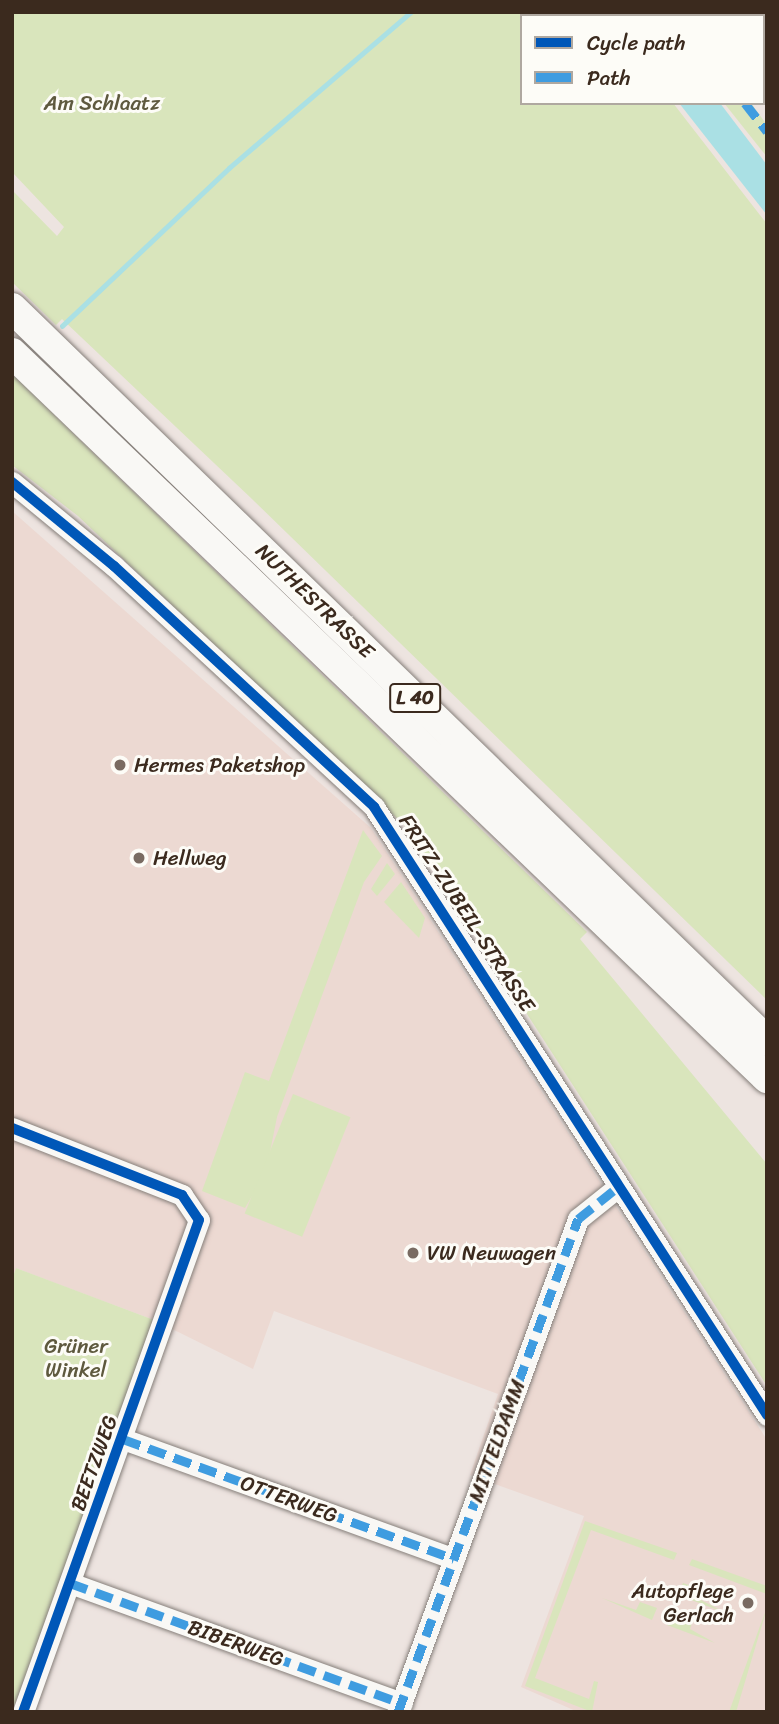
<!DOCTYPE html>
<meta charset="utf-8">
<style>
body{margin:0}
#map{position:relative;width:779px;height:1724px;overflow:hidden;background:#ede4e0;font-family:Sriracha,sans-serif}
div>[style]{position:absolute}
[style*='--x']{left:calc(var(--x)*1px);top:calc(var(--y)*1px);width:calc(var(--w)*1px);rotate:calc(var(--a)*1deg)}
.built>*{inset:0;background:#ecd9d2}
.green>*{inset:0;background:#d9e5bc;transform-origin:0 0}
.water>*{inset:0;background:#aae0e4}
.stream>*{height:4.5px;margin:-2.25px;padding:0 2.25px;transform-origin:2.25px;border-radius:2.25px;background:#aae0e4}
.roads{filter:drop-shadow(0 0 2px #867f7a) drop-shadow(0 0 2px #867f7a)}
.minor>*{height:21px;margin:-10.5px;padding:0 10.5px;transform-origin:10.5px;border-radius:10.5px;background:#f9f8f5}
.highway>*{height:30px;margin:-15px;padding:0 15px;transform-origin:15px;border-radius:15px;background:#f9f8f5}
.quiet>*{height:9px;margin-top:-4.5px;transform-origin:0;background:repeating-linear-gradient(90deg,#3f9ce0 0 18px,transparent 0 27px)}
.cycleway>*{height:10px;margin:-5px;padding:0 5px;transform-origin:5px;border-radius:5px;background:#0057b8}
.dots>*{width:19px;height:19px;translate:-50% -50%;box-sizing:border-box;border:4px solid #fdfcf7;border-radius:50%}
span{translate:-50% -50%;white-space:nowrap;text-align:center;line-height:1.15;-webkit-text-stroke:6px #fdfcf7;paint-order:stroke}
.shield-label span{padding:2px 5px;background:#fdfcf7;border:2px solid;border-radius:5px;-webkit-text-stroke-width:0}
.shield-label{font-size:19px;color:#3b2a1e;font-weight:700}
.park-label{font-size:21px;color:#5e593e}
.street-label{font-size:21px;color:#3b2a1e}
.poi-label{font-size:21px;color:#3b2a1e}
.left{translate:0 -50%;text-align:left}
.right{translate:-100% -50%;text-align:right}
.frame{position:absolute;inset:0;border:14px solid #3b2a1e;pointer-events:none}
.legend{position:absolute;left:520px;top:14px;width:245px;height:91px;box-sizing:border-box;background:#fdfcf7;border:2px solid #afa8a0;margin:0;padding:9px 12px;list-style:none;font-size:21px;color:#3b2a1e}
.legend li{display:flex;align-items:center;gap:14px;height:35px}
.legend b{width:35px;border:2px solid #afa8a0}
</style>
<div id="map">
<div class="built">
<div style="clip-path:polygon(12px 511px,371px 828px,767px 1440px,767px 1712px,578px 1712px,521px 1687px,584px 1516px,470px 1475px,498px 1394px,274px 1311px,253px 1369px,154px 1320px,55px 1283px,16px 1268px,12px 1279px)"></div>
</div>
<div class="green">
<div style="clip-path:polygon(12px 12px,602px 12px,522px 16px,522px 103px,673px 103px,767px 224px,767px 1000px,252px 499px,62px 319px,56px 325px,12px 282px,12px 190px,57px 236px,64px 227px,12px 172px)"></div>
<div style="clip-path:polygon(724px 103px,751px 103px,767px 125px,767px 157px)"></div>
<div style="clip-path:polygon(12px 374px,587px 932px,580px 939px,767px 1164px,767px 1386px,407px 828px,78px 516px,12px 465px)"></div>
<div style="clip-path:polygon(363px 830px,382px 856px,364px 882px,277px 1117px,266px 1172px,245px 1208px,202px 1191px,245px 1072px,269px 1081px)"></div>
<div style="clip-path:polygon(387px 863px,395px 874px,377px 896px,371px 889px)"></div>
<div style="clip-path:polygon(401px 882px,425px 918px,419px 938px,384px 902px)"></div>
<div style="left:293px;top:1094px;width:62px;height:129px;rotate:22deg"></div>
<div style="clip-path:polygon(16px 1268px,154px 1320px,12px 1712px,12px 1279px)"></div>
<div style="clip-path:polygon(585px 1521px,677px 1553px,674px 1560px,591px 1530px,535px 1678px,589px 1699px,594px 1681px,598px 1682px,592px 1712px,525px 1686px)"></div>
<div style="clip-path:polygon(692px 1559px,767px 1586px,767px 1594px,689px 1565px)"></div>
<div style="clip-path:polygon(683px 1583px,703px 1590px,699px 1599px,726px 1613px,678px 1595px)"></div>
<div style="clip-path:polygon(602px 1598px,636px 1610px,640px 1602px,657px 1608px,652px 1620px)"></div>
<div style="clip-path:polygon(767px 1608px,736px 1712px,729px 1712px,760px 1626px)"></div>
<div style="clip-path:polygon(672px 1612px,693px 1620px,690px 1629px,715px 1643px,667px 1625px)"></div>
</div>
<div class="water">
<div style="clip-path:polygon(679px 103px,720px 103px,767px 165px,767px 215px)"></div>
</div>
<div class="stream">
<div style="--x:62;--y:326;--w:230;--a:-43.4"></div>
<div style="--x:229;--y:168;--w:240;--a:-40.6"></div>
</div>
<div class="roads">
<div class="minor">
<div style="--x:12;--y:482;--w:132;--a:39.5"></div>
<div style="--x:114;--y:566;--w:355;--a:42.8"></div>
<div style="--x:374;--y:807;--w:724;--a:57.12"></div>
<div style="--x:12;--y:1128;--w:183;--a:21.5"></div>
<div style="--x:182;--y:1195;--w:30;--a:56"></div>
<div style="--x:199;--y:1220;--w:523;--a:109.68"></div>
<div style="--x:123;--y:1439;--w:352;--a:19.9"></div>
<div style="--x:70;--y:1583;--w:353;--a:19.9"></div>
<div style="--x:398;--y:1712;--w:525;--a:-69.94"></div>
<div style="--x:578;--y:1219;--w:51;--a:-38.7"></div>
</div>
<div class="highway">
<div style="--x:12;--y:308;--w:1052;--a:44.15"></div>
<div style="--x:12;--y:353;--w:1047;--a:43.84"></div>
</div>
</div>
<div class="quiet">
<div style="--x:675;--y:12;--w:4;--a:63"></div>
<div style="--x:745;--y:103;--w:36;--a:52"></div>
<div style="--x:123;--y:1439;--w:352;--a:19.9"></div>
<div style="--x:70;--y:1583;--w:353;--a:19.9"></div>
<div style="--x:398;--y:1712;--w:525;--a:-69.94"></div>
<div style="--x:578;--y:1219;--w:51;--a:-38.7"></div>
</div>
<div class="cycleway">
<div style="--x:12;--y:482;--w:132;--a:39.5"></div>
<div style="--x:114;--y:566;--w:355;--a:42.8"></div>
<div style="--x:374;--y:807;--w:724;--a:57.12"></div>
<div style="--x:12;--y:1128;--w:183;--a:21.5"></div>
<div style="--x:182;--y:1195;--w:30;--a:56"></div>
<div style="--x:199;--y:1220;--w:523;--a:109.68"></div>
</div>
<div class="dots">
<div style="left:120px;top:765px;background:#796b62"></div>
<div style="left:139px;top:858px;background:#796b62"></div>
<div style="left:413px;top:1253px;background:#796b62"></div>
<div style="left:748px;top:1603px;background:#796b62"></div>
</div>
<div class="shield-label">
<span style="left:415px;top:698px">L 40</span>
</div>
<div class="park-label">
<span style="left:102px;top:103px">Am Schlaatz</span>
<span style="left:76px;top:1358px">Grüner<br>Winkel</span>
</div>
<div class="street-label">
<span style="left:315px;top:601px;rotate:44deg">NUTHESTRASSE</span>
<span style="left:467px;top:913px;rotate:57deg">FRITZ-ZUBEIL-STRASSE</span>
<span style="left:497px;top:1441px;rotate:-70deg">MITTELDAMM</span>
<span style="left:94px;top:1463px;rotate:-70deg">BEETZWEG</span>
<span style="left:289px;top:1499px;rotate:20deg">OTTERWEG</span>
<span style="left:236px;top:1643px;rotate:20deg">BIBERWEG</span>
</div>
<div class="poi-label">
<span class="left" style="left:134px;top:765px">Hermes Paketshop</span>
<span class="left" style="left:153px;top:858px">Hellweg</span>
<span class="left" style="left:427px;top:1253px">VW Neuwagen</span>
<span class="right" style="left:734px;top:1603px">Autopflege<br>Gerlach</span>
</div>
<div class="frame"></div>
<ul class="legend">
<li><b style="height:9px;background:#0057b8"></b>Cycle path</li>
<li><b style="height:9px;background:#3f9ce0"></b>Path</li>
</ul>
</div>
